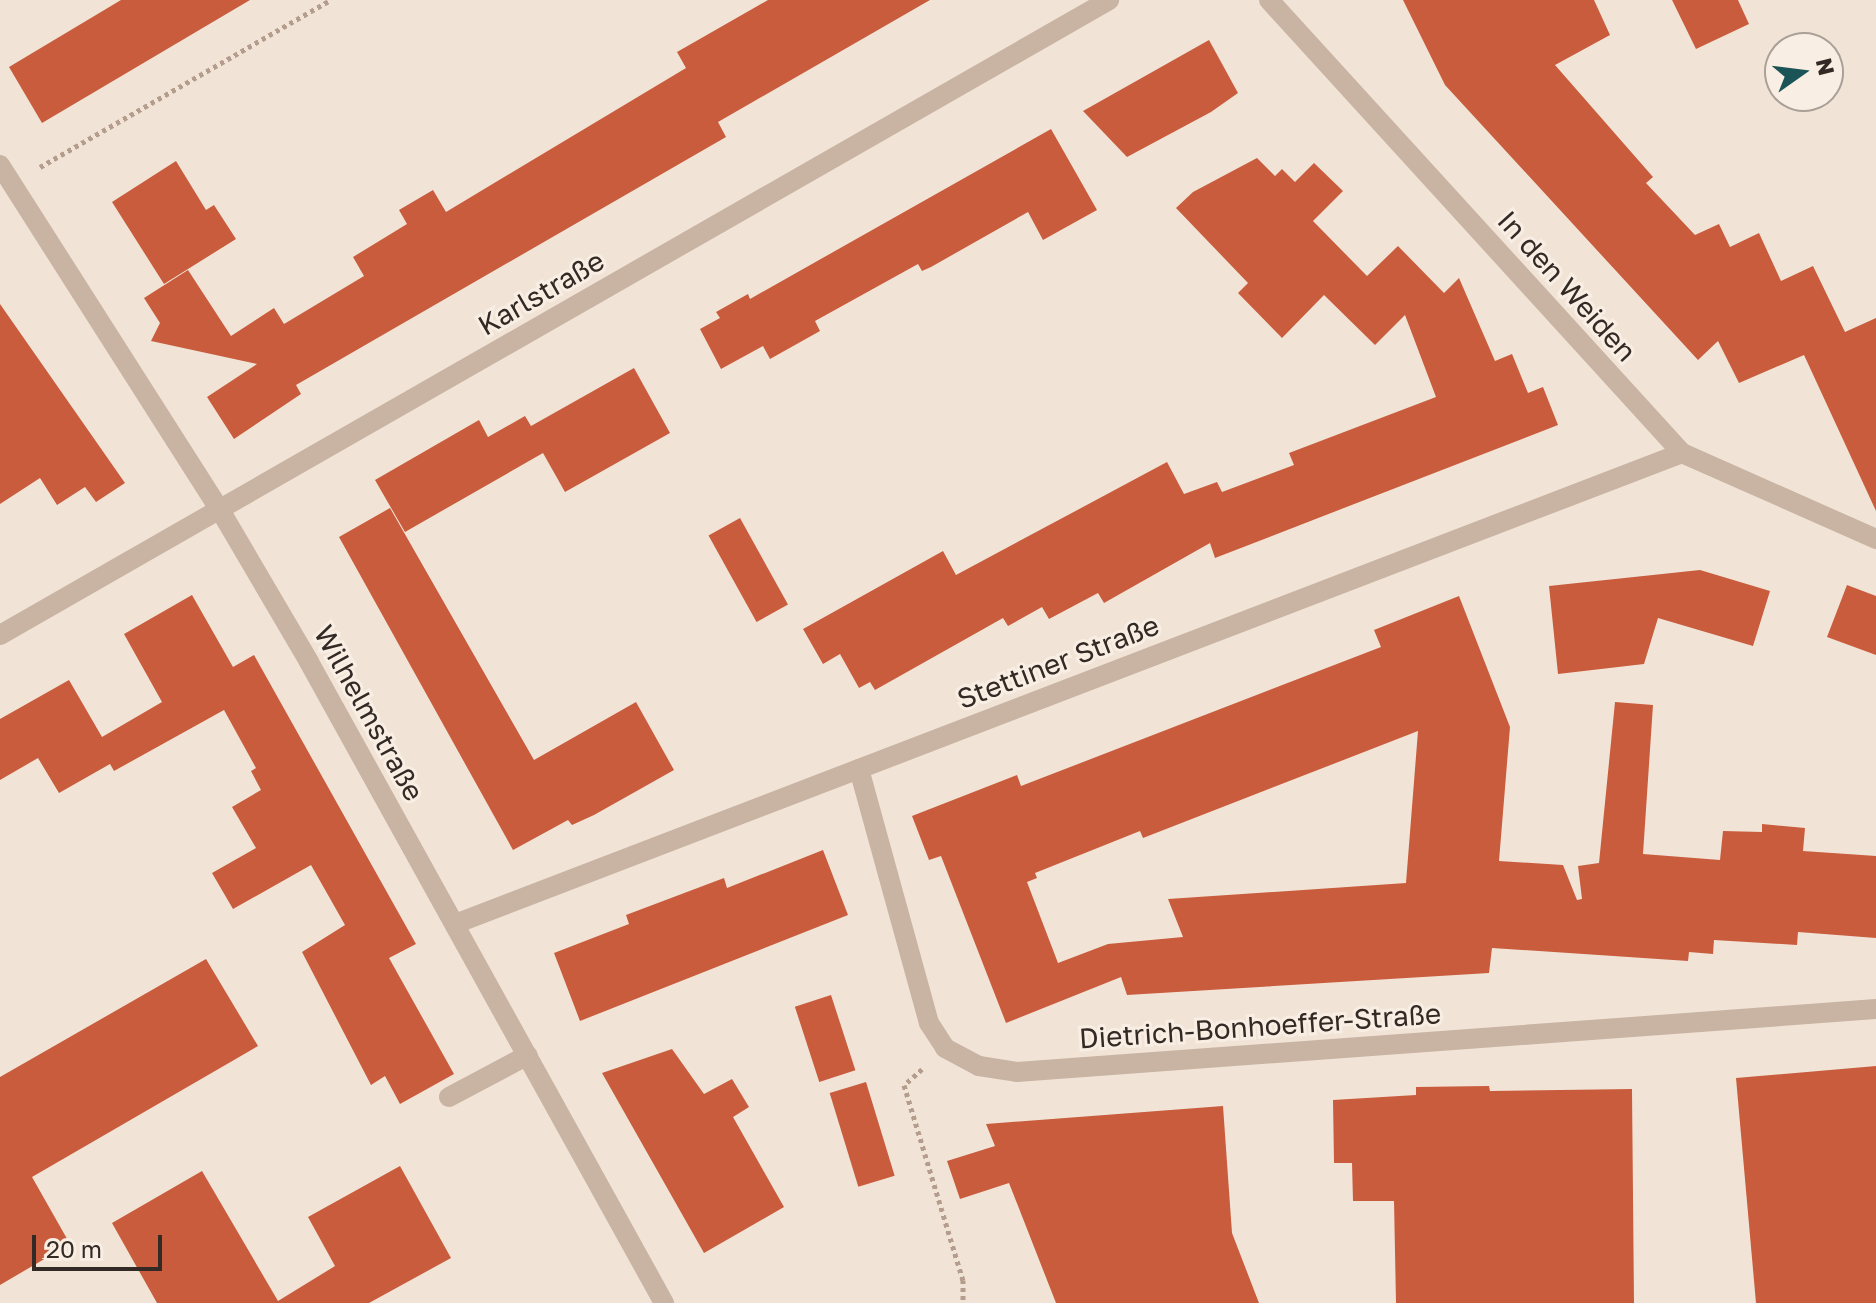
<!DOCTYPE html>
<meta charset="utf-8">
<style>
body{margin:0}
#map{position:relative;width:1876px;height:1303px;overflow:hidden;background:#f1e4d7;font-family:"Golos Text",sans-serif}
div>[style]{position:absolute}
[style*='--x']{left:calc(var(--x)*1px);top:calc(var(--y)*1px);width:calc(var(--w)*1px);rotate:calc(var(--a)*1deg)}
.building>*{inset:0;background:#c95c3d;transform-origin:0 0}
.path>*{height:5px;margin-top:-2.5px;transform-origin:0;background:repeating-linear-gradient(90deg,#b59d8d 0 4px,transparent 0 8px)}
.minor>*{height:20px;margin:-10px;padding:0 10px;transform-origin:10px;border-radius:10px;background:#c9b4a3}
span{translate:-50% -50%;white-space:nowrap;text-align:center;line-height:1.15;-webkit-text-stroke:6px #f9eee3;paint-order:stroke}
.street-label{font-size:28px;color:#342a25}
.north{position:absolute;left:1764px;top:32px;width:80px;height:80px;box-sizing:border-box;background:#f9eee3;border:2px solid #aaa097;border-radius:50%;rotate:76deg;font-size:22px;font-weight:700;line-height:32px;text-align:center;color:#342a25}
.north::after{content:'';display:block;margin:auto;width:28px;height:36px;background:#1a5456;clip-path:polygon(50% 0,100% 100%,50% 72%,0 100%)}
.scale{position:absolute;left:32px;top:1235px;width:130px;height:36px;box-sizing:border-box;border:4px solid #342a25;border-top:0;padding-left:10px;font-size:24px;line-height:28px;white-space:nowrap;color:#342a25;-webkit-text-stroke:6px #f9eee3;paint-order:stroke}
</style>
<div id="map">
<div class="building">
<div style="clip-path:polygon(121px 0,250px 0,42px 123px,9px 67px)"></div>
<div style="clip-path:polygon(768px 0,930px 0,718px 122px,726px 137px,296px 385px,301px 394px,234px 439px,207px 397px,257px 364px,151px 341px,160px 323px,144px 298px,188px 270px,231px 336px,274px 308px,284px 324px,364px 276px,353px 257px,407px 224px,399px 210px,433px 190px,446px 212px,686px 68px,677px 52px)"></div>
<div style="clip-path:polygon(1403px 0,1594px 0,1610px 35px,1555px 65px,1653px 177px,1646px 183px,1695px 235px,1719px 224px,1730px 247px,1759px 233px,1781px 281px,1813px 266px,1845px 332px,1876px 318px,1876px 511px,1804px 355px,1739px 383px,1718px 341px,1698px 360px,1445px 85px)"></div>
<div style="clip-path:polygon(1672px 0,1738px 0,1749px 24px,1696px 49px)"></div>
<div style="clip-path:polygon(1209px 40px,1238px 93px,1211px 112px,1127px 157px,1083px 111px)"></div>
<div style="clip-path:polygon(1051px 129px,1097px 210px,1043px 240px,1028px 212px,931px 267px,922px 271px,918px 264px,815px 321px,820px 331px,770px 359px,763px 346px,721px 369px,700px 329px,720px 318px,716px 312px,748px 294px,750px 299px)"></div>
<div style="clip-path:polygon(1257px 158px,1275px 176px,1282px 169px,1295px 182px,1314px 163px,1343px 191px,1313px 221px,1367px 276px,1398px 246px,1444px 293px,1459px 278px,1495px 361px,1512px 354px,1528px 393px,1543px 387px,1558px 425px,1215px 558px,1210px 543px,1104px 603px,1098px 593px,1049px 619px,1042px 607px,1008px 626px,1003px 618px,875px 690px,870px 682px,859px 688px,840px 654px,823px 664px,803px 629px,943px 551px,956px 575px,1167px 462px,1184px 494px,1217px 482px,1222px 492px,1294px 465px,1289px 453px,1436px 397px,1405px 315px,1375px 345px,1324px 295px,1282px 338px,1238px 293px,1248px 283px,1176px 208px,1193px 192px)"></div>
<div style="clip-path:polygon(176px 161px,206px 210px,214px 205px,236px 239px,164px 284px,112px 202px)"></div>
<div style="clip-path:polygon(0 304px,125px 483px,96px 502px,85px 487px,57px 505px,40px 478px,0 504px)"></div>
<div style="clip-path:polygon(634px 368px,670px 433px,565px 492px,543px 453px,405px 532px,375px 480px,479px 420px,488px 437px,525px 416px,531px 426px)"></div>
<div style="clip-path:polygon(390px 508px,534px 760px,636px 702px,674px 770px,594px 815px,572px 825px,568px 820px,513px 850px,339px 537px)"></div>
<div style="left:740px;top:518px;width:99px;height:36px;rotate:61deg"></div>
<div style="clip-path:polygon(1700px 570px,1770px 591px,1753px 646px,1658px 618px,1644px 664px,1558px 674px,1549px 586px)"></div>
<div style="clip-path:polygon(1847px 585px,1876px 596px,1876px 655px,1827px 637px)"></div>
<div style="clip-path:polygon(192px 595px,233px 667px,254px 655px,416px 944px,389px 958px,454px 1074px,400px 1104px,385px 1076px,371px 1085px,302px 952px,345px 925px,311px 865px,233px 909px,212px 873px,256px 848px,232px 807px,261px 790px,251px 771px,256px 768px,224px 710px,114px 771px,110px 764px,59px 793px,38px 758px,0 780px,0 719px,69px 680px,102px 737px,162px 702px,124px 634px)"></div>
<div style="clip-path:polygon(evenodd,1459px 596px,1510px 727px,1499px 861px,1563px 865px,1577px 900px,1582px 899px,1578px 866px,1599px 863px,1615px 702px,1653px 705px,1643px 854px,1720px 860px,1723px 831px,1762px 832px,1762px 824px,1805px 828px,1803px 851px,1876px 856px,1876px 938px,1798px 932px,1797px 945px,1714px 940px,1713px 954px,1689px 952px,1688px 961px,1492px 948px,1489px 973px,1127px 995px,1121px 977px,1006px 1023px,941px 856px,929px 860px,912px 816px,1017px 775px,1021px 786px,1381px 647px,1374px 630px,1459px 596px,1418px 731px,1406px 883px,1168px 899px,1183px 937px,1108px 944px,1058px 963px,1027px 882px,1037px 878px,1035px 873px,1140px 831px,1143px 838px,1418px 731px)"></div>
<div style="clip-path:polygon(823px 850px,848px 915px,580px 1021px,554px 953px,629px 924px,626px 915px,724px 878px,727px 888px)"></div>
<div style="clip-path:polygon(206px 959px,258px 1046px,32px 1177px,70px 1244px,0 1285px,0 1077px)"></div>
<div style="left:831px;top:995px;width:79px;height:38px;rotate:72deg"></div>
<div style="clip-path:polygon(672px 1049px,704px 1094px,732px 1079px,749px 1107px,733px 1117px,784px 1207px,704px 1253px,602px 1073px)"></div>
<div style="clip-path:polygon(1876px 1066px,1876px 1303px,1756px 1303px,1736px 1078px)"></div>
<div style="left:866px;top:1082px;width:98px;height:38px;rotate:73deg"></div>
<div style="clip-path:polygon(1489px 1086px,1490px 1091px,1632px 1089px,1634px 1303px,1396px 1303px,1394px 1201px,1353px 1201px,1352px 1163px,1334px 1163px,1333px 1100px,1416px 1095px,1416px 1087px)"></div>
<div style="clip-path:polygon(1223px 1106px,1232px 1233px,1259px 1303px,1056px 1303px,1009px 1183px,960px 1199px,947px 1161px,995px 1146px,986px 1124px)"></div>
<div style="clip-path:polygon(400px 1166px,451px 1258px,369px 1303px,157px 1303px,112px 1223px,202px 1171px,278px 1301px,335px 1266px,308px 1217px)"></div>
</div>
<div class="path">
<div style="--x:40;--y:167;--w:335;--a:-29.9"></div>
<div style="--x:922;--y:1069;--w:24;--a:138"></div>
<div style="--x:904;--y:1085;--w:204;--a:73.2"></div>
<div style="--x:963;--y:1280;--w:23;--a:90"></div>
</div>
<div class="minor">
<div style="--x:1269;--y:0;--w:613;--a:47.64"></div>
<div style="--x:1682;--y:453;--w:212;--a:23.9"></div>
<div style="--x:0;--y:165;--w:409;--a:57.5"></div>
<div style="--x:220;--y:510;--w:176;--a:59.6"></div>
<div style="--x:309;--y:662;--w:733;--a:61.02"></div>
<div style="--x:0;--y:635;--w:1278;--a:-29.79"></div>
<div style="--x:859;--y:769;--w:263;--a:74.6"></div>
<div style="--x:929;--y:1023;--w:30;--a:57"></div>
<div style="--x:945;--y:1048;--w:38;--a:28"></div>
<div style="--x:979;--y:1066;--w:38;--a:9"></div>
<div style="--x:1017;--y:1072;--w:861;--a:-4.19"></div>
<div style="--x:455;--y:924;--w:1314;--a:-21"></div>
<div style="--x:449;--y:1097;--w:89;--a:-28"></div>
</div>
<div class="street-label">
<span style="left:1567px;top:286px;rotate:48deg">In den Weiden</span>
<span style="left:541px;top:293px;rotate:-30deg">Karlstraße</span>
<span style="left:1058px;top:662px;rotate:-21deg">Stettiner Straße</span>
<span style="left:369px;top:713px;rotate:61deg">Wilhelmstraße</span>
<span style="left:1260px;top:1026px;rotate:-4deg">Dietrich-Bonhoeffer-Straße</span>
</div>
<div class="north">N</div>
<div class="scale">20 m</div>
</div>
